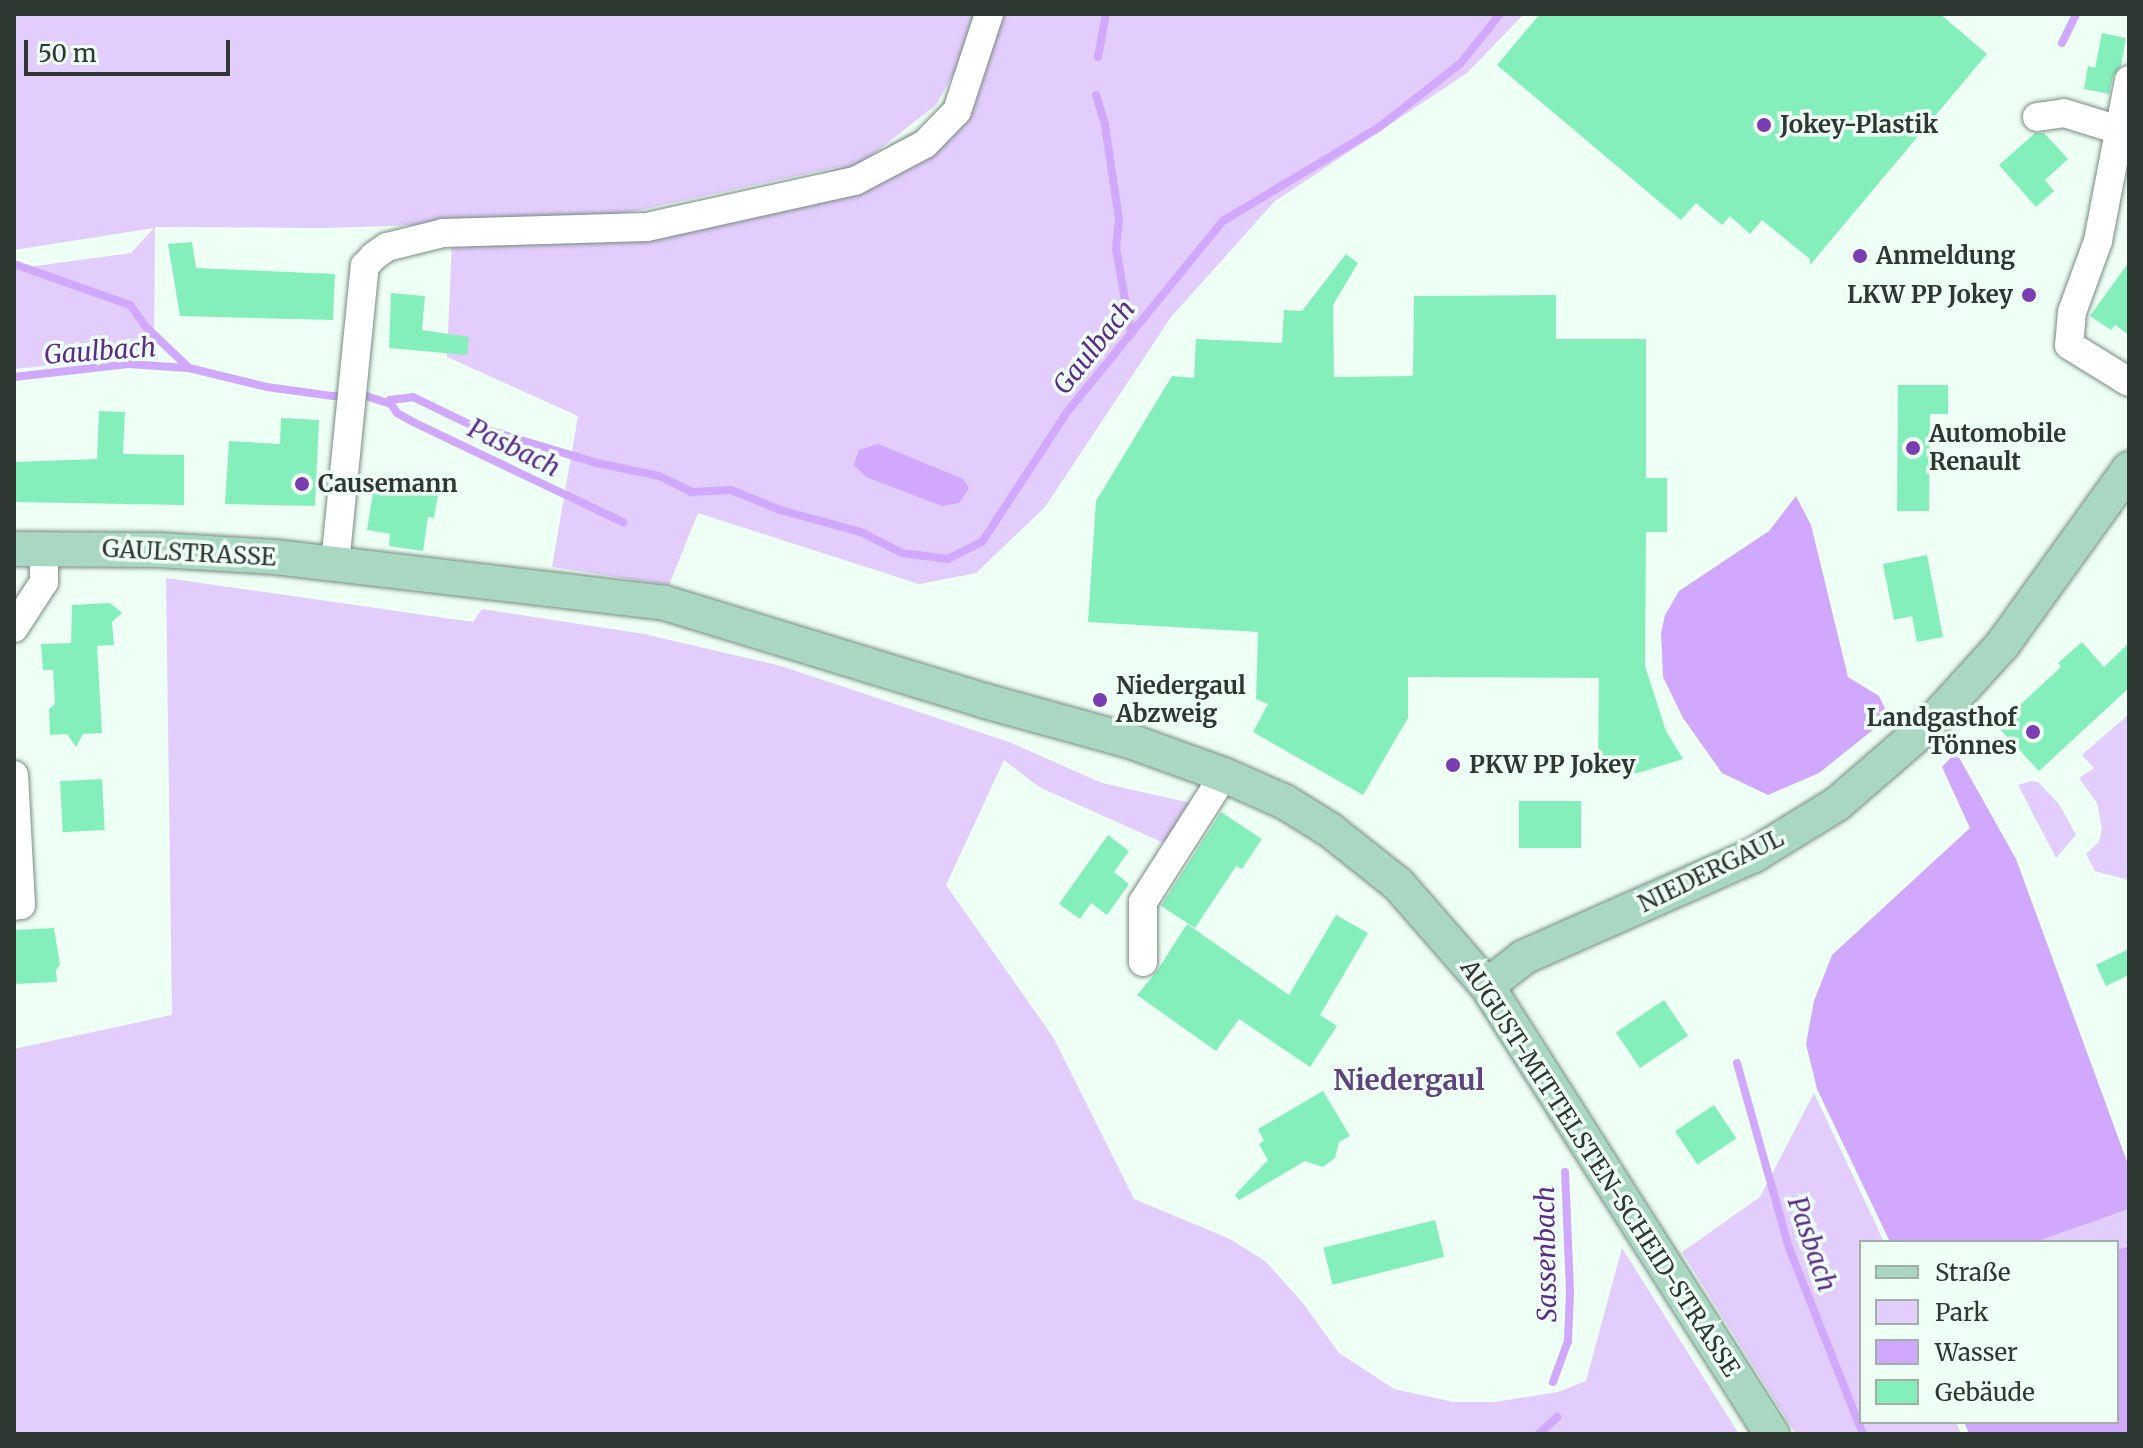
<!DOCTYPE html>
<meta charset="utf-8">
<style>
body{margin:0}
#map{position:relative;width:2143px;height:1448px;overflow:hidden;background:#eefff5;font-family:Merriweather,serif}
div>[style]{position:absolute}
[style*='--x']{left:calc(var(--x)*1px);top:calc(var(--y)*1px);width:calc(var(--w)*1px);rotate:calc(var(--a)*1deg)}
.green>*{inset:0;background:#e3cdfd}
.water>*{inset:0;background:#d0a8fd}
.stream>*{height:8px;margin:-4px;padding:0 4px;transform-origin:4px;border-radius:4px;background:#d0a8fd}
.building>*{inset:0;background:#85efbc;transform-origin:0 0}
.roads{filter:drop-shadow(0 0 2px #788b81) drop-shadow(0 0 2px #788b81)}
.minor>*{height:28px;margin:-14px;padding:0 14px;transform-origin:14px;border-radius:14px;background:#fff}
.major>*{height:34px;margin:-17px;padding:0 17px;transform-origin:17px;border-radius:17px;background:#a9d7c1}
.dots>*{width:22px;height:22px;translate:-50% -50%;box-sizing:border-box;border:4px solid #eefff5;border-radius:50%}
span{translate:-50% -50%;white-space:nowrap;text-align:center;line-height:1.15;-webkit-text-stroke:7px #eefff5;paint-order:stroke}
.poi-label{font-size:24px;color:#2f3733;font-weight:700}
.left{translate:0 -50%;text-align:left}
.right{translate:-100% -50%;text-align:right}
.street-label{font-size:24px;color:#2f3733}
.water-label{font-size:26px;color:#5e2b8b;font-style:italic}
.quarter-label{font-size:28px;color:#60427e;font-weight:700}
.frame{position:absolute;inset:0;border:16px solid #2f3733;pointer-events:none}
.legend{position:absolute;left:1859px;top:1240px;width:260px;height:184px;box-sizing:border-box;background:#eefff5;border:2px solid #a2afa7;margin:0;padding:10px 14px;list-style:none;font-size:24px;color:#2f3733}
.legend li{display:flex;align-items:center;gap:16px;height:40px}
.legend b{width:40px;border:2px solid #a2afa7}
.scale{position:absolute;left:24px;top:40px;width:206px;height:36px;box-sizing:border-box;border:4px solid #2f3733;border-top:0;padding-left:10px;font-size:24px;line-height:28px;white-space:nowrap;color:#2f3733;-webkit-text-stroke:6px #eefff5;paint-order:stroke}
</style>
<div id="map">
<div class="green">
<div style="clip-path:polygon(14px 14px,987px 14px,936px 105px,868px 158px,934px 120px,993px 14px,1524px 14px,1467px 73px,1274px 202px,1171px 317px,1045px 507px,976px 573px,919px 584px,698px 513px,669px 585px,552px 567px,578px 416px,447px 357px,452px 239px,678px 221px,847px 165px,599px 219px,325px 228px,155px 227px,154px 355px,14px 369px,14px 269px,131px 253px,154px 228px,14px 250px)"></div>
<div style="clip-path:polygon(166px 578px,473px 622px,482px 609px,644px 634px,781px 666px,1009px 742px,1102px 783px,1195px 804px,1166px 844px,1039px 787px,1004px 760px,946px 885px,1053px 1037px,1134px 1199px,1230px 1239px,1265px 1261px,1302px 1302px,1339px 1353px,1394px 1389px,1453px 1402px,1495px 1402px,1558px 1392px,1586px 1381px,1622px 1248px,1739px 1434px,14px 1434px,14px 1049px,172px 1015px)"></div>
<div style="clip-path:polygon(2129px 714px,2129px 880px,2095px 871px,2086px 854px,2099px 842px,2102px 829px,2097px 803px,2079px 778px,2094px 768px,2082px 755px)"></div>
<div style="clip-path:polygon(2032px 781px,2038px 782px,2059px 804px,2076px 835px,2056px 858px,2018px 785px)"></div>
<div style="clip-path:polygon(1814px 1093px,1884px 1242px,1861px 1242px,1861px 1422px,1956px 1422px,1961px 1434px,1796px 1434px,1682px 1252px,1760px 1197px)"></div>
<div style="clip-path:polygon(2129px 1209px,2129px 1246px,2117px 1250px,2117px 1242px,2035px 1242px)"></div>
</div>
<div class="water">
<div style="clip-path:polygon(878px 444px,963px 479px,969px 488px,959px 503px,942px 506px,866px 477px,854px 465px,859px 450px)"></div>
<div style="clip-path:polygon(1796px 496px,1811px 525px,1848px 677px,1879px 696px,1889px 717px,1819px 773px,1768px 795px,1722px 773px,1683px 718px,1663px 677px,1661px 633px,1665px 615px,1679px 591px,1769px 531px)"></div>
<div style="clip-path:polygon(1956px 752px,2016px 859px,2129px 1167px,2129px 1209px,2035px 1242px,1890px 1242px,1817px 1089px,1806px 1044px,1814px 1001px,1832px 955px,1970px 828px,1942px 767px)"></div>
<div style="clip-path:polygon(2129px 1246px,2129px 1434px,1969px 1434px,1964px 1422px,2117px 1422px,2117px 1250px)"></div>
</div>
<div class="stream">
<div style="--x:2062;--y:43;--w:32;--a:-64"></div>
<div style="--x:1098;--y:57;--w:44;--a:-79.5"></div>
<div style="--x:1096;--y:95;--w:31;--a:73"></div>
<div style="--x:1105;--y:125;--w:96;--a:81.6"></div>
<div style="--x:1119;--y:220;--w:28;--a:96"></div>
<div style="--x:1116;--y:248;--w:86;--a:80"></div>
<div style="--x:14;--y:264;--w:123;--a:19.5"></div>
<div style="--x:130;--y:305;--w:29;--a:54"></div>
<div style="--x:147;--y:328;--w:58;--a:43.6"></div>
<div style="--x:189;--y:368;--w:80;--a:13.7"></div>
<div style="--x:267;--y:387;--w:67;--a:7.8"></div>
<div style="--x:333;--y:396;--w:33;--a:0"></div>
<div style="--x:366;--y:396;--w:26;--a:18"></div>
<div style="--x:391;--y:404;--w:4;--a:-104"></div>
<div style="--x:390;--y:400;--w:23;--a:-7"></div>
<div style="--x:413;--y:397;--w:64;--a:25.8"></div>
<div style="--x:471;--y:425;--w:132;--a:16.8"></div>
<div style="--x:597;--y:463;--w:63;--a:11.8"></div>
<div style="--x:659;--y:476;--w:37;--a:26"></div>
<div style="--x:692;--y:492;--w:39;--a:-3"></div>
<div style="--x:731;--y:490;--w:53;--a:22.2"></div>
<div style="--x:780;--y:510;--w:84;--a:15.2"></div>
<div style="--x:861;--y:532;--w:46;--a:27.1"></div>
<div style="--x:902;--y:553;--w:46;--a:7.4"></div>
<div style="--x:948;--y:559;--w:38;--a:-27"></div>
<div style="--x:982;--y:542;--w:155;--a:-56.8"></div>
<div style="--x:1067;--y:412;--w:247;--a:-50.8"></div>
<div style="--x:1223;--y:221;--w:181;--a:-31"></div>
<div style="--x:1378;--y:128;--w:104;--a:-38"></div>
<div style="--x:1460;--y:64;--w:64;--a:-51.3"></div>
<div style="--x:14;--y:377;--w:115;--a:-6.5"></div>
<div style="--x:128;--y:364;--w:60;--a:3.8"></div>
<div style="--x:391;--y:404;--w:11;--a:56"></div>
<div style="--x:397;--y:413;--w:18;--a:29"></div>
<div style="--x:413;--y:422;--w:233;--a:25.5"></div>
<div style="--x:1737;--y:1063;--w:192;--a:74.3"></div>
<div style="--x:1789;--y:1248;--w:200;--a:68.3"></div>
<div style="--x:1553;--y:1382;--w:44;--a:-69.9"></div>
<div style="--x:1568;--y:1341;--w:50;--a:-87.7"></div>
<div style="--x:1570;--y:1291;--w:119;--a:-92.4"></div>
<div style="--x:1539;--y:1434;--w:25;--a:-43"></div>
</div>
<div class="building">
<div style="clip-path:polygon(1540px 14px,1940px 14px,1987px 54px,1810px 265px,1810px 259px,1762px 220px,1750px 234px,1730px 216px,1722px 225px,1696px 203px,1681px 220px,1497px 65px)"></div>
<div style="clip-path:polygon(2102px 33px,2126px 38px,2121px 66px,2113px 76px,2109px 94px,2084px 89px,2088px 66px,2095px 68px)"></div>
<div style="clip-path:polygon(2035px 133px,2044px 133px,2068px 159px,2045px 180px,2054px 191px,2036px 207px,1999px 165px)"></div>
<div style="clip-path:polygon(192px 242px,196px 268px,335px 274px,333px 320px,180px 316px,168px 244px)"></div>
<div style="clip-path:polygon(1346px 254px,1358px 263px,1333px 305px,1334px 377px,1413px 376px,1414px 296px,1556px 295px,1556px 339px,1646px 339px,1646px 478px,1667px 478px,1667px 532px,1646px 532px,1645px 666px,1666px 731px,1683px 759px,1638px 773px,1598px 774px,1599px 678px,1408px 677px,1408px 718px,1363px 795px,1253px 732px,1268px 704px,1256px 699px,1258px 632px,1088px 622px,1096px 501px,1172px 376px,1194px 378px,1196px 339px,1282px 343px,1284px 310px,1302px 311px)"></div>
<div style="clip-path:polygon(2129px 262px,2129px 335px,2115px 325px,2111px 330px,2090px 316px)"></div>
<div style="clip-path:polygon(391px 293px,425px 296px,422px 330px,469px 337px,467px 355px,389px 348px)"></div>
<div style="clip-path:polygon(1898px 385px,1948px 385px,1948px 414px,1930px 414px,1929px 511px,1897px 511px)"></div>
<div style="clip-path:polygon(99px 411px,125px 412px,123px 454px,184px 455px,184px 505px,14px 502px,14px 462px,97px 459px)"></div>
<div style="clip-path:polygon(281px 418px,319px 420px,315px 506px,225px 504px,229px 441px,280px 444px)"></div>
<div style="clip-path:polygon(390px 481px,439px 489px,434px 518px,428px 517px,423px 551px,389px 546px,390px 534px,367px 530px,374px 487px,389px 490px)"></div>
<div style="clip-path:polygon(1927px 555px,1943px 637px,1917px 642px,1912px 616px,1894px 620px,1883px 564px)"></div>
<div style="clip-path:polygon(110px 603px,122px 613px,112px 622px,114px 645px,97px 646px,102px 733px,83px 734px,76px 747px,67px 734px,50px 735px,49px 709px,55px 704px,53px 670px,43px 670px,41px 644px,71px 643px,72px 605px)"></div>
<div style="clip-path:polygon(2082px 642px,2104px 667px,2129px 643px,2129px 688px,2039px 771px,1997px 726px,2061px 667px,2058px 663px)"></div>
<div style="left:102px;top:779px;width:51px;height:42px;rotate:87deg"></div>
<div style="left:1519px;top:801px;width:62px;height:47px"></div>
<div style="clip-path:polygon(1221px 812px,1262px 839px,1242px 869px,1236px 866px,1195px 928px,1161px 906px)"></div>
<div style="clip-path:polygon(1108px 835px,1129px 851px,1114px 872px,1129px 884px,1107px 915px,1091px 903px,1080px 919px,1059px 904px)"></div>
<div style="clip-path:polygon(1336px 915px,1368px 933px,1320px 1015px,1337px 1026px,1310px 1067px,1239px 1019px,1216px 1051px,1137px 995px,1157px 971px,1187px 924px,1289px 995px)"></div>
<div style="clip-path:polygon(54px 928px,60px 965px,56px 970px,57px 982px,14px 984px,14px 930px)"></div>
<div style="clip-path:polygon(2129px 949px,2129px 975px,2106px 986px,2096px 965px)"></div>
<div style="left:1664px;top:1000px;width:43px;height:58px;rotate:56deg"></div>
<div style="clip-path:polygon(1323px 1091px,1350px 1136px,1339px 1142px,1335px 1158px,1323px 1167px,1305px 1161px,1239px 1200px,1235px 1195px,1268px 1160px,1259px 1144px,1264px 1141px,1258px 1129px)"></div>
<div style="left:1714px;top:1105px;width:40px;height:47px;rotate:56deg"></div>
<div style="left:1435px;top:1220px;width:38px;height:115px;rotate:76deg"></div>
</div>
<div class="roads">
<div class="minor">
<div style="--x:2129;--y:80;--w:164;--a:100.9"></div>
<div style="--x:2098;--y:241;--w:76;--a:110.1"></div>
<div style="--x:2072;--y:312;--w:33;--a:95"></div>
<div style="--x:2069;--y:345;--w:70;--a:31.7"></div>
<div style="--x:2037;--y:117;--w:27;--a:-8"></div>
<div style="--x:2064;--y:113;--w:58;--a:17.2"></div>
<div style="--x:335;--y:564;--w:300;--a:-84.3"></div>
<div style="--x:365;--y:266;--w:13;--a:-48"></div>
<div style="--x:374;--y:256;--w:16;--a:-35"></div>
<div style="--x:387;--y:247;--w:58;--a:-14"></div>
<div style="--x:443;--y:233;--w:204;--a:-1.7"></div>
<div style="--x:647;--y:227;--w:213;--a:-12.5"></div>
<div style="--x:855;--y:181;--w:79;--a:-27.9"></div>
<div style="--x:925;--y:144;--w:46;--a:-45.9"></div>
<div style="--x:957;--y:111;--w:102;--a:-71.7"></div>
<div style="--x:14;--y:628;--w:55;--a:-56.9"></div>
<div style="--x:44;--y:582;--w:35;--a:-90"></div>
<div style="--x:14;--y:775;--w:130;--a:86.9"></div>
<div style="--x:21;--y:905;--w:7;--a:172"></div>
<div style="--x:1143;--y:962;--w:60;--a:-90"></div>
<div style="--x:1143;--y:902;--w:151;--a:-57.5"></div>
</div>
<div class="major">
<div style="--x:14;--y:549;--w:144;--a:0.4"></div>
<div style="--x:158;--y:550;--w:117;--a:3.4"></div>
<div style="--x:275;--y:557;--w:393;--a:6.7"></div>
<div style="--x:665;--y:603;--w:335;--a:17"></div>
<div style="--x:985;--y:701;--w:147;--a:15.4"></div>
<div style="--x:1127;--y:740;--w:103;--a:19.8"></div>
<div style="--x:1224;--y:775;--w:67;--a:23.9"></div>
<div style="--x:1285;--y:802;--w:53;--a:31.9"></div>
<div style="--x:1330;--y:830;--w:87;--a:38.5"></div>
<div style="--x:1398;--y:884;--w:135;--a:48.9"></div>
<div style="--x:1487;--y:986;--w:531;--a:57.54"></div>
<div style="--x:1487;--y:986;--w:47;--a:-38.1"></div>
<div style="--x:1524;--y:957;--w:252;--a:-23.9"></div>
<div style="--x:1754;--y:855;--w:97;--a:-31.6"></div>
<div style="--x:1837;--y:804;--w:130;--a:-40.9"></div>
<div style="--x:1935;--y:719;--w:101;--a:-47.8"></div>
<div style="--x:2003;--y:644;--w:216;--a:-54.2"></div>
</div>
</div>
<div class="dots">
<div style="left:1764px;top:125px;background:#7b3db2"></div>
<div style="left:1860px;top:256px;background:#7b3db2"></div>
<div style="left:2029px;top:295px;background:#7b3db2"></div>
<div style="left:1913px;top:448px;background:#7b3db2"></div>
<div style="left:302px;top:484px;background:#7b3db2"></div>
<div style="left:1100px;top:700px;background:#7b3db2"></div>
<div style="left:2033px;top:732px;background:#7b3db2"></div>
<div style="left:1453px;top:765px;background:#7b3db2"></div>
</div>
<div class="poi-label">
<span class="left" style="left:1780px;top:125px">Jokey-Plastik</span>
<span class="left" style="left:1876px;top:256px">Anmeldung</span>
<span class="right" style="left:2013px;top:295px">LKW PP Jokey</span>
<span class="left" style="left:1929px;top:448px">Automobile<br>Renault</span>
<span class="left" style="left:318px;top:484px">Causemann</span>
<span class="left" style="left:1116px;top:700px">Niedergaul<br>Abzweig</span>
<span class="right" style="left:2017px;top:732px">Landgasthof<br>Tönnes</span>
<span class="left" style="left:1469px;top:765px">PKW PP Jokey</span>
</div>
<div class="street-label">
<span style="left:189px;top:553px;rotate:3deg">GAULSTRASSE</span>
<span style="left:1711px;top:871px;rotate:-26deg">NIEDERGAUL</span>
<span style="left:1600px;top:1168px;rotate:57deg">AUGUST-MITTELSTEN-SCHEID-STRASSE</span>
</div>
<div class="water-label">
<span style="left:1094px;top:347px;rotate:-51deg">Gaulbach</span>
<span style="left:100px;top:351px;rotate:-4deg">Gaulbach</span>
<span style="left:514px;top:448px;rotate:26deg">Pasbach</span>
<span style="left:1812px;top:1244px;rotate:71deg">Pasbach</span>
<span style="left:1546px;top:1254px;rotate:-91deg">Sassenbach</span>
</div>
<div class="quarter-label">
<span style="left:1409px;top:1080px">Niedergaul</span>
</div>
<div class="frame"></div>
<ul class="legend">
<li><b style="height:10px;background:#a9d7c1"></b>Straße</li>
<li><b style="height:22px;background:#e3cdfd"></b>Park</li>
<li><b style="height:22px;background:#d0a8fd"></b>Wasser</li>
<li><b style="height:22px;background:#85efbc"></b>Gebäude</li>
</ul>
<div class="scale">50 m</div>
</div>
